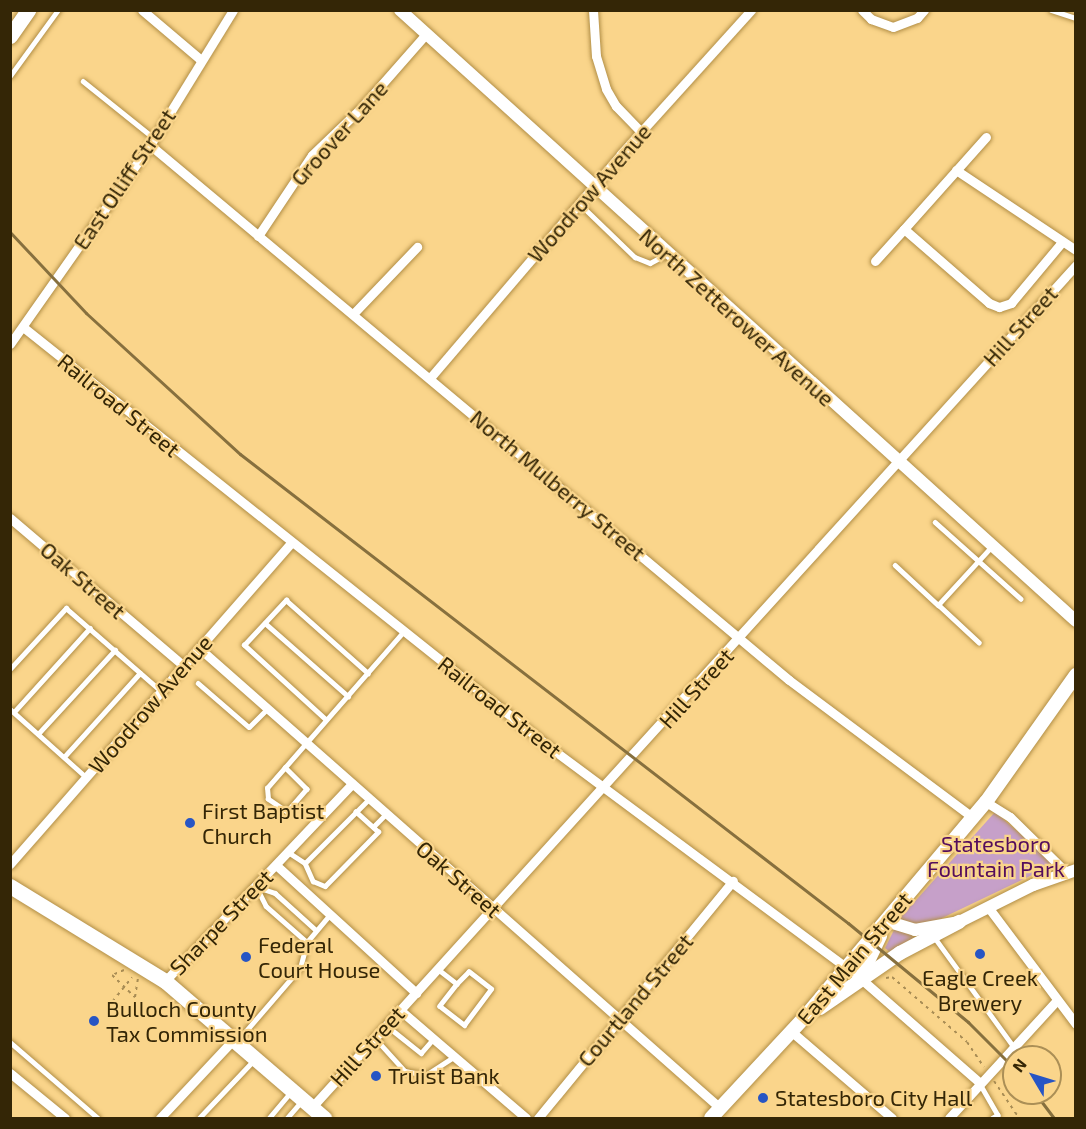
<!DOCTYPE html>
<style>
body{margin:0}
#map{position:relative;width:1086px;height:1129px;overflow:hidden;background:#fad58b;font-family:"Exo 2",sans-serif}
div>[style]{position:absolute}
[style*='--x']{left:calc(var(--x)*1px);top:calc(var(--y)*1px);width:calc(var(--w)*1px);rotate:calc(var(--a)*1deg)}
.green>*{inset:0;background:#c6a0c9}
.path>*{height:2px;margin-top:-1px;transform-origin:0;background:repeating-linear-gradient(90deg,#a88c54 0 3px,transparent 0 7.5px)}
.roads{filter:drop-shadow(0 0 2px #b18e46) drop-shadow(0 0 2px #b18e46)}
.service>*{height:4.5px;margin:-2.25px;padding:0 2.25px;transform-origin:2.25px;border-radius:2.25px;background:#fff}
.minor>*{height:9px;margin:-4.5px;padding:0 4.5px;transform-origin:4.5px;border-radius:4.5px;background:#fff}
.tertiary>*{height:12px;margin:-6px;padding:0 6px;transform-origin:6px;border-radius:6px;background:#fff}
.secondary>*{height:14px;margin:-7px;padding:0 7px;transform-origin:7px;border-radius:7px;background:#fff}
.primary>*{height:15px;margin:-7.5px;padding:0 7.5px;transform-origin:7.5px;border-radius:7.5px;background:#fff}
.rail>*{height:3px;margin:-1.5px;padding:0 1.5px;transform-origin:1.5px;border-radius:1.5px;background:#87703e}
.dots>*{width:16px;height:16px;translate:-50% -50%;box-sizing:border-box;border:3px solid #fad58b;border-radius:50%}
span{translate:-50% -50%;white-space:nowrap;text-align:center;line-height:1.15;-webkit-text-stroke:4.5px #fad58b;paint-order:stroke}
.street-label{font-size:22px;color:#342606}
.poi-label{font-size:22px;color:#342606}
.left{translate:0 -50%;text-align:left}
.park-label{font-size:22px;color:#540d5c}
.frame{position:absolute;inset:0;border:12px solid #342606;pointer-events:none}
.north{position:absolute;left:1002px;top:1045px;width:60px;height:60px;box-sizing:border-box;background:#fad58b;border:2px solid #ab8f56;border-radius:50%;rotate:308deg;font-size:16px;font-weight:700;line-height:24px;text-align:center;color:#342606}
.north::after{content:'';display:block;margin:auto;width:21px;height:27px;background:#2755c4;clip-path:polygon(50% 0,100% 100%,50% 72%,0 100%)}
</style>
<div id="map">
<div class="green">
<div style="clip-path:polygon(995px 812px,1048px 858px,1051px 866px,938px 920px,926px 935px,891px 953px,885px 948px,900px 918px)"></div>
</div>
<div class="path">
<div style="--x:124;--y:970;--w:13;--a:157"></div>
<div style="--x:112;--y:975;--w:32;--a:44"></div>
<div style="--x:135;--y:997;--w:19;--a:-81"></div>
<div style="--x:886;--y:978;--w:6;--a:-9"></div>
<div style="--x:892;--y:977;--w:99;--a:40.9"></div>
<div style="--x:967;--y:1042;--w:30;--a:56"></div>
<div style="--x:108;--y:1007;--w:38;--a:-51"></div>
<div style="--x:994;--y:1081;--w:45;--a:56"></div>
</div>
<div class="roads">
<div class="service">
<div style="--x:1051;--y:10;--w:26;--a:18"></div>
<div style="--x:10;--y:76;--w:82;--a:-54"></div>
<div style="--x:83;--y:81;--w:91;--a:38.8"></div>
<div style="--x:579;--y:203;--w:78;--a:44"></div>
<div style="--x:635;--y:257;--w:16;--a:22"></div>
<div style="--x:650;--y:263;--w:19;--a:-28"></div>
<div style="--x:935;--y:522;--w:115;--a:41.8"></div>
<div style="--x:895;--y:565;--w:59;--a:42.9"></div>
<div style="--x:265;--y:623;--w:111;--a:41.3"></div>
<div style="--x:979;--y:643;--w:56;--a:-137.2"></div>
<div style="--x:938;--y:605;--w:80;--a:-47.5"></div>
<div style="--x:10;--y:669;--w:83;--a:-47.4"></div>
<div style="--x:66;--y:608;--w:126;--a:41.1"></div>
<div style="--x:198;--y:683;--w:67;--a:40.8"></div>
<div style="--x:249;--y:727;--w:25;--a:-45"></div>
<div style="--x:10;--y:709;--w:102;--a:41.8"></div>
<div style="--x:14;--y:712;--w:113;--a:-47.9"></div>
<div style="--x:326;--y:720;--w:111;--a:-137.6"></div>
<div style="--x:244;--y:645;--w:62;--a:-47"></div>
<div style="--x:286;--y:600;--w:110;--a:41.7"></div>
<div style="--x:38;--y:734;--w:114;--a:-47.5"></div>
<div style="--x:64;--y:757;--w:113;--a:-47.9"></div>
<div style="--x:285;--y:767;--w:31;--a:45"></div>
<div style="--x:307;--y:789;--w:30;--a:131"></div>
<div style="--x:287;--y:812;--w:23;--a:-146"></div>
<div style="--x:268;--y:799;--w:11;--a:-95"></div>
<div style="--x:267;--y:788;--w:207;--a:-48.9"></div>
<div style="--x:373;--y:827;--w:18;--a:-45"></div>
<div style="--x:288;--y:852;--w:20;--a:33"></div>
<div style="--x:305;--y:863;--w:20;--a:66"></div>
<div style="--x:313;--y:881;--w:13;--a:23"></div>
<div style="--x:325;--y:886;--w:76;--a:-45.5"></div>
<div style="--x:378;--y:832;--w:30;--a:-138"></div>
<div style="--x:305;--y:863;--w:91;--a:-45"></div>
<div style="--x:256;--y:886;--w:22;--a:63"></div>
<div style="--x:266;--y:906;--w:55;--a:41.3"></div>
<div style="--x:257;--y:887;--w:19;--a:18"></div>
<div style="--x:275;--y:893;--w:55;--a:42.1"></div>
<div style="--x:935;--y:938;--w:135;--a:54.1"></div>
<div style="--x:438;--y:969;--w:24;--a:38"></div>
<div style="--x:457;--y:984;--w:28;--a:128"></div>
<div style="--x:440;--y:1006;--w:31;--a:38"></div>
<div style="--x:464;--y:1025;--w:45;--a:-53.1"></div>
<div style="--x:491;--y:989;--w:28;--a:-142"></div>
<div style="--x:469;--y:972;--w:17;--a:135"></div>
<div style="--x:386;--y:1025;--w:45;--a:38.7"></div>
<div style="--x:421;--y:1053;--w:18;--a:-49"></div>
<div style="--x:375;--y:1038;--w:45;--a:47.7"></div>
<div style="--x:405;--y:1071;--w:21;--a:11"></div>
<div style="--x:426;--y:1075;--w:33;--a:-33"></div>
<div style="--x:239;--y:1039;--w:94;--a:-49.3"></div>
<div style="--x:300;--y:968;--w:27;--a:-75"></div>
<div style="--x:307;--y:942;--w:35;--a:-50"></div>
<div style="--x:10;--y:1042;--w:116;--a:40.8"></div>
<div style="--x:980;--y:1084;--w:36;--a:60"></div>
<div style="--x:998;--y:1115;--w:6;--a:149"></div>
<div style="--x:199;--y:1118;--w:80;--a:-46.5"></div>
<div style="--x:269;--y:1118;--w:33;--a:-50"></div>
<div style="--x:287;--y:1118;--w:21;--a:-49"></div>
</div>
<div class="minor">
<div style="--x:142;--y:10;--w:77;--a:40.3"></div>
<div style="--x:593;--y:10;--w:46;--a:86.3"></div>
<div style="--x:596;--y:56;--w:34;--a:73"></div>
<div style="--x:606;--y:89;--w:20;--a:60"></div>
<div style="--x:616;--y:106;--w:36;--a:46"></div>
<div style="--x:862;--y:10;--w:13;--a:45"></div>
<div style="--x:871;--y:19;--w:23;--a:20"></div>
<div style="--x:893;--y:27;--w:26;--a:-21"></div>
<div style="--x:917;--y:18;--w:11;--a:-49"></div>
<div style="--x:986;--y:137;--w:123;--a:131.7"></div>
<div style="--x:904;--y:229;--w:113;--a:41"></div>
<div style="--x:989;--y:303;--w:11;--a:22"></div>
<div style="--x:999;--y:307;--w:13;--a:-18"></div>
<div style="--x:1011;--y:303;--w:80;--a:-50.1"></div>
<div style="--x:150;--y:145;--w:833;--a:39.94"></div>
<div style="--x:789;--y:680;--w:229;--a:36.8"></div>
<div style="--x:956;--y:170;--w:144;--a:33.7"></div>
<div style="--x:258;--y:236;--w:97;--a:-56.3"></div>
<div style="--x:312;--y:155;--w:68;--a:-43.8"></div>
<div style="--x:361;--y:108;--w:98;--a:-48.7"></div>
<div style="--x:875;--y:261;--w:43;--a:-47.8"></div>
<div style="--x:353;--y:314;--w:93;--a:-46.3"></div>
<div style="--x:23;--y:327;--w:677;--a:38.58"></div>
<div style="--x:552;--y:749;--w:384;--a:36.6"></div>
<div style="--x:860;--y:978;--w:159;--a:41.2"></div>
<div style="--x:10;--y:344;--w:243;--a:-54.9"></div>
<div style="--x:150;--y:145;--w:158;--a:-58.4"></div>
<div style="--x:430;--y:378;--w:294;--a:-49.5"></div>
<div style="--x:621;--y:154;--w:194;--a:-47.9"></div>
<div style="--x:10;--y:518;--w:227;--a:40.4"></div>
<div style="--x:199;--y:648;--w:695;--a:41.44"></div>
<div style="--x:986;--y:802;--w:28;--a:32"></div>
<div style="--x:1010;--y:817;--w:78;--a:44.5"></div>
<div style="--x:10;--y:864;--w:425;--a:-48.8"></div>
<div style="--x:276;--y:865;--w:190;--a:42.4"></div>
<div style="--x:988;--y:907;--w:146;--a:53.1"></div>
<div style="--x:165;--y:981;--w:272;--a:-46.5"></div>
<div style="--x:400;--y:1010;--w:166;--a:40.6"></div>
<div style="--x:792;--y:1032;--w:132;--a:40.7"></div>
<div style="--x:10;--y:1073;--w:71;--a:39.3"></div>
<div style="--x:312;--y:1107;--w:1137;--a:-47.78"></div>
<div style="--x:160;--y:1118;--w:108;--a:-46.9"></div>
<div style="--x:538;--y:1118;--w:307;--a:-50.6"></div>
<div style="--x:949;--y:1118;--w:160;--a:-47.5"></div>
</div>
<div class="tertiary">
<div style="--x:400;--y:10;--w:911;--a:42.11"></div>
<div style="--x:886;--y:921;--w:30;--a:17"></div>
<div style="--x:915;--y:930;--w:45;--a:-10.3"></div>
<div style="--x:959;--y:922;--w:83;--a:-26.6"></div>
<div style="--x:1033;--y:885;--w:46;--a:-19.2"></div>
</div>
<div class="secondary">
<div style="--x:860;--y:978;--w:47;--a:-64.5"></div>
<div style="--x:820;--y:1008;--w:97;--a:-34.5"></div>
<div style="--x:900;--y:953;--w:67;--a:-27.7"></div>
<div style="--x:711;--y:1118;--w:135;--a:-47.1"></div>
<div style="--x:803;--y:1019;--w:284;--a:-49.9"></div>
<div style="--x:986;--y:802;--w:156;--a:-54.7"></div>
</div>
<div class="primary">
<div style="--x:10;--y:36;--w:32;--a:-55"></div>
<div style="--x:10;--y:886;--w:182;--a:31.5"></div>
<div style="--x:165;--y:981;--w:210;--a:40.7"></div>
</div>
</div>
<div class="rail">
<div style="--x:10;--y:232;--w:111;--a:46.8"></div>
<div style="--x:86;--y:313;--w:209;--a:42.5"></div>
<div style="--x:240;--y:454;--w:768;--a:37.65"></div>
<div style="--x:848;--y:923;--w:156;--a:39.5"></div>
<div style="--x:968;--y:1022;--w:65;--a:45"></div>
<div style="--x:1035;--y:1093;--w:31;--a:53"></div>
</div>
<div class="dots">
<div style="left:190px;top:823px;background:#2755c4"></div>
<div style="left:980px;top:954px;background:#2755c4"></div>
<div style="left:246px;top:957px;background:#2755c4"></div>
<div style="left:94px;top:1021px;background:#2755c4"></div>
<div style="left:376px;top:1076px;background:#2755c4"></div>
<div style="left:763px;top:1098px;background:#2755c4"></div>
</div>
<div class="street-label">
<span style="left:339px;top:133px;rotate:-48deg">Groover Lane</span>
<span style="left:124px;top:179px;rotate:-56deg">East Olliff Street</span>
<span style="left:589px;top:193px;rotate:-49deg">Woodrow Avenue</span>
<span style="left:737px;top:317px;rotate:42deg">North Zetterower Avenue</span>
<span style="left:1020px;top:326px;rotate:-48deg">Hill Street</span>
<span style="left:119px;top:405px;rotate:39deg">Railroad Street</span>
<span style="left:558px;top:485px;rotate:40deg">North Mulberry Street</span>
<span style="left:83px;top:580px;rotate:41deg">Oak Street</span>
<span style="left:696px;top:688px;rotate:-48deg">Hill Street</span>
<span style="left:150px;top:704px;rotate:-49deg">Woodrow Avenue</span>
<span style="left:500px;top:707px;rotate:38deg">Railroad Street</span>
<span style="left:459px;top:879px;rotate:41deg">Oak Street</span>
<span style="left:221px;top:922px;rotate:-46deg">Sharpe Street</span>
<span style="left:854px;top:958px;rotate:-50deg">East Main Street</span>
<span style="left:635px;top:1000px;rotate:-50deg">Courtland Street</span>
<span style="left:367px;top:1046px;rotate:-48deg">Hill Street</span>
</div>
<div class="poi-label">
<span class="left" style="left:202px;top:823px">First Baptist<br>Church</span>
<span class="left" style="left:258px;top:957px">Federal<br>Court House</span>
<span style="left:980px;top:990px">Eagle Creek<br>Brewery</span>
<span class="left" style="left:106px;top:1021px">Bulloch County<br>Tax Commission</span>
<span class="left" style="left:388px;top:1076px">Truist Bank</span>
<span class="left" style="left:775px;top:1098px">Statesboro City Hall</span>
</div>
<div class="park-label">
<span style="left:996px;top:856px">Statesboro<br>Fountain Park</span>
</div>
<div class="frame"></div>
<div class="north">N</div>
</div>
